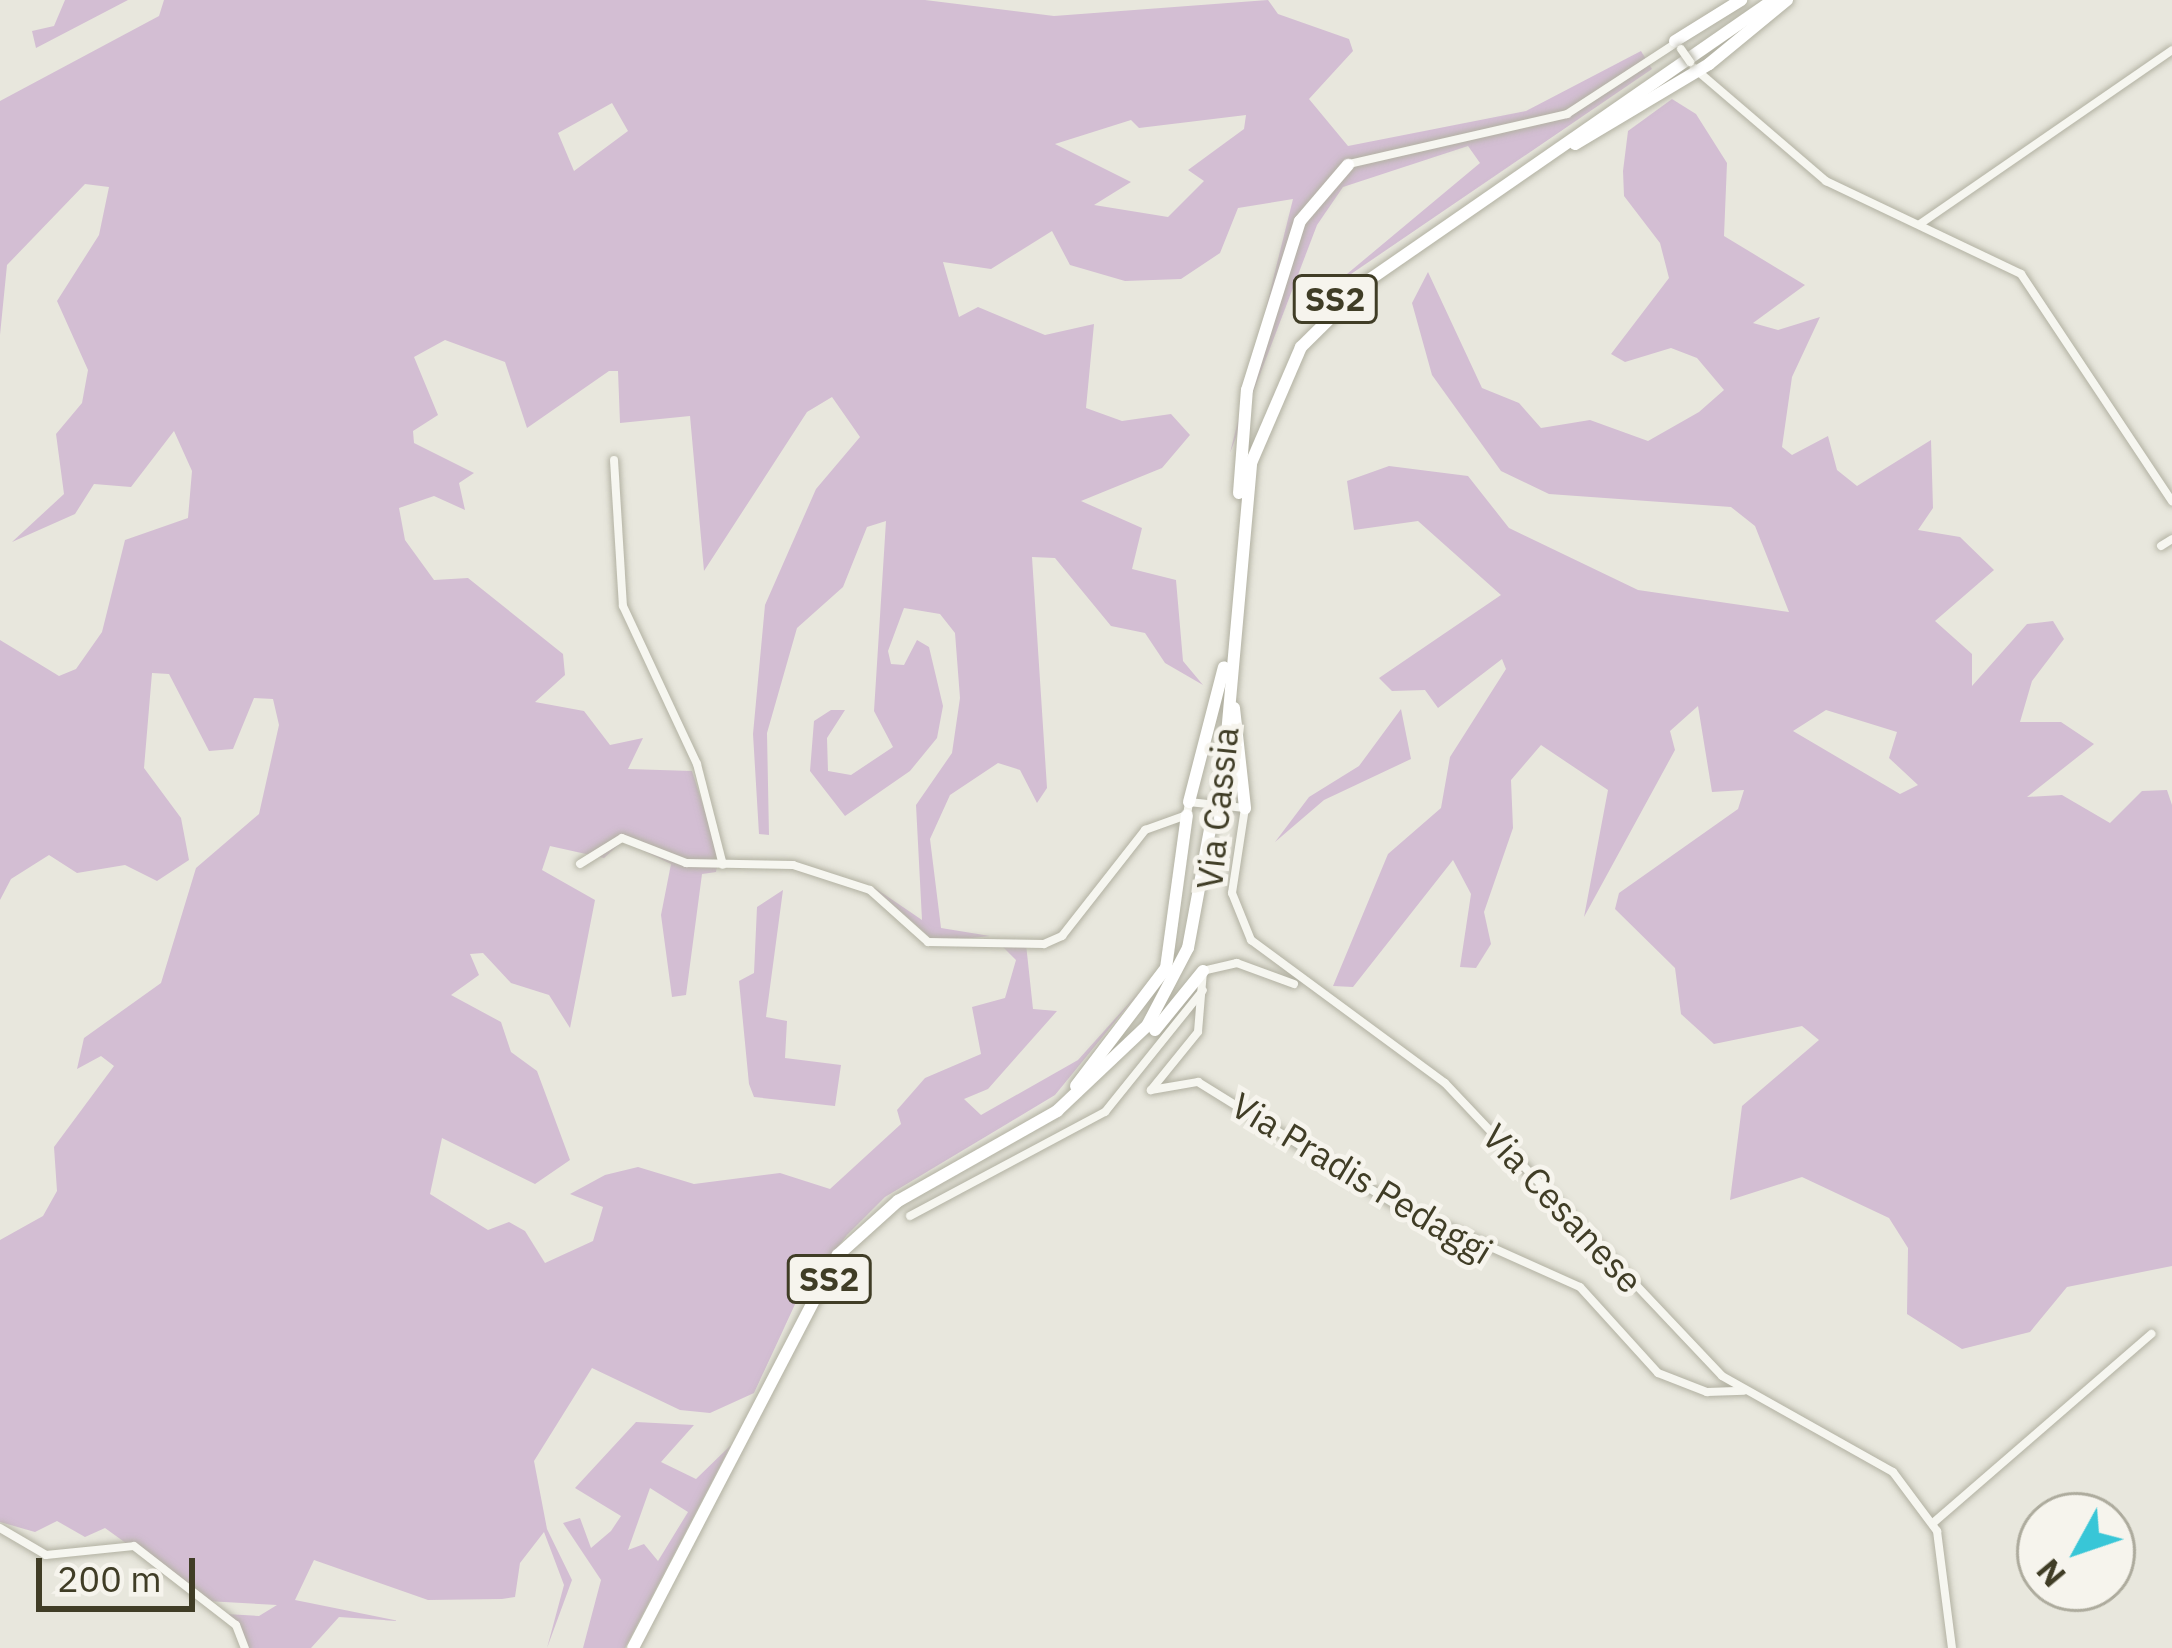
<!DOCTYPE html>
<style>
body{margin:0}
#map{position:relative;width:2172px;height:1648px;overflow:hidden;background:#e8e7dd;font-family:"IBM Plex Sans",sans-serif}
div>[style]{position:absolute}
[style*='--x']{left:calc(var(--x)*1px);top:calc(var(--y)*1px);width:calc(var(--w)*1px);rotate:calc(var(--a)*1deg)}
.green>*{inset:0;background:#d3bed3}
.roads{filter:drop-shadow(0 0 3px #b2b1a2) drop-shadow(0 0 3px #b2b1a2)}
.minor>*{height:8px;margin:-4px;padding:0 4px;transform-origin:4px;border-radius:4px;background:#f6f6f0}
.highway>*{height:12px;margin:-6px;padding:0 6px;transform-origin:6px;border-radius:6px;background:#fff}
.bridges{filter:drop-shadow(0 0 3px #b2b1a2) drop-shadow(0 0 3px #b2b1a2)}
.minor-bridge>*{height:8px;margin:-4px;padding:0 4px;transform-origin:4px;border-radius:4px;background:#f6f6f0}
.highway-bridge>*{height:12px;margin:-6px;padding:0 6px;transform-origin:6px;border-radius:6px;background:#fff}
span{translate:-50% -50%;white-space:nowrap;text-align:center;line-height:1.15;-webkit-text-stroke:10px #f6f4ed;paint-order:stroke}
.shield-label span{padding:3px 9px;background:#f6f4ed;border:3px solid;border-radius:9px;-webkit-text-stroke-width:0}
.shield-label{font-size:33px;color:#403d26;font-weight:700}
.street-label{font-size:36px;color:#403d26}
.north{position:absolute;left:2016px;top:1492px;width:120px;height:120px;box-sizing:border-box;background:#f6f4ed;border:3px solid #adab9d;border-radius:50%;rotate:230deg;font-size:33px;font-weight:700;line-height:48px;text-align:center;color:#403d26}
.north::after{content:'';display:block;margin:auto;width:42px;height:54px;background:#38c6d7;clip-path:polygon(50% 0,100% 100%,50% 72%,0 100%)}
.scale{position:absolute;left:36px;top:1558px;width:159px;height:54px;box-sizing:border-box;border:6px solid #403d26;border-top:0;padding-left:15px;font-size:36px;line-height:42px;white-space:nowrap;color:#403d26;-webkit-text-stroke:9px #f6f4ed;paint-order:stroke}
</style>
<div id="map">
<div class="green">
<div style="clip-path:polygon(65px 0,128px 0,36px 48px,32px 31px,54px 26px)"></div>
<div style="clip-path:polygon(evenodd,164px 0,925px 0,1054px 16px,1268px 0,1278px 14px,1349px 39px,1353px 51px,1309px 99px,1348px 146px,1526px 111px,1641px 51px,1652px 69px,1329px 289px,1480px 163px,1468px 146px,1343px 187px,1317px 225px,1230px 453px,1293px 199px,1238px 208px,1220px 253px,1181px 279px,1125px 281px,1070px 265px,1052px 231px,991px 269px,943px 262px,959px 317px,978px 307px,1045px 335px,1094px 324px,1086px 408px,1122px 421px,1171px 414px,1190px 435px,1162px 468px,1081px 501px,1142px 528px,1132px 569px,1176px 580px,1183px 661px,1203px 685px,1165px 663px,1145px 633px,1111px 626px,1055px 558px,1032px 557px,1047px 788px,1037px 803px,1020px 770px,998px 763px,950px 795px,930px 839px,941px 928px,990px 936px,935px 942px,872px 886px,922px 920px,916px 805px,952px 753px,960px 698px,955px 633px,940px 614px,904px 608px,888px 651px,891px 664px,904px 665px,917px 640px,929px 647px,943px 706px,937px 738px,910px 771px,845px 816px,810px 771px,814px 721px,831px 710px,845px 710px,827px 738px,828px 771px,851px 775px,893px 747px,874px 711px,886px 521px,867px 527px,843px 587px,797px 628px,767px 733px,769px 835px,759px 834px,753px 734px,765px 605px,816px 489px,860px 437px,832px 397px,807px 412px,704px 571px,690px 416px,620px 423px,618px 371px,609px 371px,527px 428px,505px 362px,445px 340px,414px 357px,438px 415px,413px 431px,414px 443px,474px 473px,459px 483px,465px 510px,434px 496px,399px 508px,405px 540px,434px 580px,468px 578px,563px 654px,565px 675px,535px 702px,584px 711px,610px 745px,643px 738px,628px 769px,692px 771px,719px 855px,716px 872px,702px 874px,686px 995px,672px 997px,661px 915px,671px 864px,623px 841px,604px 858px,550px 846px,542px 870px,595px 900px,570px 1028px,549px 995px,511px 983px,483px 953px,470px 954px,479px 975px,451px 995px,501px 1022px,511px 1052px,537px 1071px,570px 1160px,535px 1184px,442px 1138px,430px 1194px,488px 1230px,509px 1222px,525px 1231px,545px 1263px,593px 1241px,603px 1207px,570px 1194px,605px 1175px,638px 1167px,694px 1184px,780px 1173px,830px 1189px,901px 1124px,897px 1110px,925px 1078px,981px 1054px,972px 1007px,1005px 998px,1016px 960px,1001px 945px,1026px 944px,1033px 1009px,1057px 1011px,988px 1089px,964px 1099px,981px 1115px,1078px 1060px,1140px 991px,1055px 1095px,885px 1197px,847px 1235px,797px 1300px,754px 1393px,710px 1413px,680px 1410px,592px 1368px,534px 1461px,547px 1529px,572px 1580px,547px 1648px,564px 1585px,544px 1532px,520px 1563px,515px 1597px,502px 1599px,428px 1600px,314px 1560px,295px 1600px,399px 1621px,339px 1617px,311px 1648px,249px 1648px,226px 1614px,259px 1616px,277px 1605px,206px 1601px,105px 1528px,85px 1537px,57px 1521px,35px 1532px,0 1522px,0 1240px,43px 1216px,57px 1191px,54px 1147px,114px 1066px,101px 1056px,77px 1069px,84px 1038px,161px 983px,196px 868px,259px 814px,279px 725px,273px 699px,254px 698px,233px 749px,209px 751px,169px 674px,152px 673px,144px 768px,181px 818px,189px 860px,157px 881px,125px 865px,77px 873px,49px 855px,11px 879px,0 900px,0 640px,59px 676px,76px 669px,102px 632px,125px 540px,188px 518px,192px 471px,174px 431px,131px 487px,94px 484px,75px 514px,12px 542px,64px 494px,56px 434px,82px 403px,88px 370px,57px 301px,99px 235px,109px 187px,85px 184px,7px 265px,0 335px,0 101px,159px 16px,164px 0,612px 103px,628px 131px,574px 171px,558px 133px,612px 103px,164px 0,1246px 115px,1244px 129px,1188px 170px,1204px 181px,1168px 217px,1094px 205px,1131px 182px,1055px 144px,1131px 120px,1139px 128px,1246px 115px)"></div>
<div style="clip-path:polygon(evenodd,1672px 99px,1696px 114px,1727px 163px,1724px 236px,1805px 285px,1753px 323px,1778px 330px,1820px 317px,1792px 377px,1782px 447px,1792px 455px,1828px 436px,1837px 470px,1857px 486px,1931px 440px,1933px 508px,1918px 530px,1960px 537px,1994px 570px,1935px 621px,1972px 654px,1972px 686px,2027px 624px,2053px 621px,2064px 639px,2032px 681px,2020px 722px,2061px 722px,2094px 744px,2027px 797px,2062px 795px,2110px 823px,2142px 791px,2167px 790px,2172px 805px,2172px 1266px,2067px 1287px,2030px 1332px,1962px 1349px,1907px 1314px,1908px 1248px,1889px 1218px,1802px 1177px,1730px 1200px,1742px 1106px,1819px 1040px,1802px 1026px,1714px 1044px,1681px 1014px,1675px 968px,1615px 909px,1619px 893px,1738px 809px,1744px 790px,1712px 792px,1698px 706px,1670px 731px,1675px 750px,1584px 917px,1608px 790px,1541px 745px,1511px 780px,1513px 828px,1484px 912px,1491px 944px,1476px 968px,1460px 967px,1471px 894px,1453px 860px,1353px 987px,1333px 986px,1388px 854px,1441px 808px,1450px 757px,1506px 669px,1502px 659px,1438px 708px,1425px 690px,1392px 691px,1379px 678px,1501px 595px,1418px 521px,1354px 530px,1347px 481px,1389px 466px,1468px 476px,1509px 528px,1638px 590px,1789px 612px,1755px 526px,1731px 507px,1549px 494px,1501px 471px,1432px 375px,1412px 303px,1428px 272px,1482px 388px,1519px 403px,1541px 428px,1590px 420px,1648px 441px,1699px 412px,1724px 390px,1697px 358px,1671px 348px,1625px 362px,1611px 354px,1669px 278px,1660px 243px,1624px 196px,1623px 171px,1628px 131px,1672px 99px,1826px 710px,1897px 732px,1889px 758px,1918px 785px,1900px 794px,1793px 731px,1826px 710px)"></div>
<div style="clip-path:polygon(1401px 709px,1411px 759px,1324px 800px,1275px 842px,1309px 797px,1359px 766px)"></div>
<div style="clip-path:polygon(783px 890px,766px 1017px,787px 1021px,785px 1058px,841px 1065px,835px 1106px,754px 1097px,749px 1084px,739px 981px,754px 973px,757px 907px)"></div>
<div style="clip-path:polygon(evenodd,636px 1422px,694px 1425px,661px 1462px,696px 1479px,731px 1445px,625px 1648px,583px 1648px,601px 1580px,563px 1523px,580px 1518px,591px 1548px,611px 1531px,621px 1516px,575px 1488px,636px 1422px,650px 1488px,688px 1512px,658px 1561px,644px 1544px,628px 1550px,650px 1488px)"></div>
</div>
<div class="roads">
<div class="minor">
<div style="--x:1694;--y:68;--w:174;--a:40.6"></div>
<div style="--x:1826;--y:181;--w:216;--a:25.5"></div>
<div style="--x:2021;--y:274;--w:273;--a:56.4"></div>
<div style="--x:1349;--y:164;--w:224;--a:-12.9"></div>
<div style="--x:1567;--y:114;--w:130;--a:-33.1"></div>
<div style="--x:1920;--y:224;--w:306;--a:-34.6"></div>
<div style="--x:614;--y:460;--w:146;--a:86.5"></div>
<div style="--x:623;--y:606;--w:174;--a:64.9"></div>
<div style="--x:697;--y:764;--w:104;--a:75.6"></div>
<div style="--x:2161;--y:546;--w:13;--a:-32"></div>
<div style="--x:580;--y:864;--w:49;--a:-31.8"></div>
<div style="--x:622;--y:838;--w:69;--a:21.3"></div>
<div style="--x:686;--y:863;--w:107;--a:1.1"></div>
<div style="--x:793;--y:865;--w:81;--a:18"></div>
<div style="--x:870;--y:890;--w:78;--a:41.9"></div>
<div style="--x:928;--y:942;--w:116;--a:1"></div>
<div style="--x:1044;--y:944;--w:20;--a:-24"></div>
<div style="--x:1062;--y:936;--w:135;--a:-51.9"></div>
<div style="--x:1145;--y:830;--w:45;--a:-19.7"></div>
<div style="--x:1187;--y:815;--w:13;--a:-81"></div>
<div style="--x:1189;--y:802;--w:56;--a:6.1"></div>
<div style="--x:1245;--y:808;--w:86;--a:98.7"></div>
<div style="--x:1232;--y:893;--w:51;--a:68"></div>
<div style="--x:1251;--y:940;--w:241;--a:36.4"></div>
<div style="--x:1445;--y:1083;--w:403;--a:46.6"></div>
<div style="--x:1722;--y:1376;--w:196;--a:29.3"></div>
<div style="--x:1893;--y:1472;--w:74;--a:53.3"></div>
<div style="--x:1937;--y:1531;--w:118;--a:82.7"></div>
<div style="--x:1294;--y:984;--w:61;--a:-159.8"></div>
<div style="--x:1237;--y:963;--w:35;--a:167"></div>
<div style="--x:1203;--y:971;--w:61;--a:94.7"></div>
<div style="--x:1198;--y:1032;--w:75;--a:129"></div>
<div style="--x:1151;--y:1090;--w:48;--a:-9.7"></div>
<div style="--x:1198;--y:1082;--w:232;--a:31.8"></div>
<div style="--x:1395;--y:1204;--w:203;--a:24.2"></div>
<div style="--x:1580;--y:1287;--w:116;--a:47.8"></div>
<div style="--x:1658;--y:1373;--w:53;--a:21.2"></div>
<div style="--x:1707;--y:1392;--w:37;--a:-2"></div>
<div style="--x:910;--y:1216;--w:221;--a:-28.1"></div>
<div style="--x:1105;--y:1112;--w:156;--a:-51.2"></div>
<div style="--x:1933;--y:1523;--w:289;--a:-40.9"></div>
<div style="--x:0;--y:1528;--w:53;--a:30.4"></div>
<div style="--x:46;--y:1555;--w:88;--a:-5.8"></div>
<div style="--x:134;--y:1546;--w:129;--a:37.8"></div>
<div style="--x:236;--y:1625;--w:25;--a:69"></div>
</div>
<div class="highway">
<div style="--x:1675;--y:41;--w:78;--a:-31.8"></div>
<div style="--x:1575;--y:144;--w:156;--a:-30.8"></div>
<div style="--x:1709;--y:64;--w:101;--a:-39.4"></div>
<div style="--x:1239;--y:493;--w:103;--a:-85.6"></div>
<div style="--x:1247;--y:390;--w:177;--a:-72.6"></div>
<div style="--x:1300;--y:221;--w:74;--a:-49.4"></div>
<div style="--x:1234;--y:708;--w:101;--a:83.7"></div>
<div style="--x:1222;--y:790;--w:328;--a:-84.9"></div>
<div style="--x:1251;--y:463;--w:126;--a:-66.7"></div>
<div style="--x:1301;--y:347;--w:95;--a:-44.6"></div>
<div style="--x:1369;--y:280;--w:492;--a:-34.7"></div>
<div style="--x:1189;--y:802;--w:139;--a:-75.5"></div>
<div style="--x:1155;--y:1030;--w:76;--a:-50.9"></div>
<div style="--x:1076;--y:1086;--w:148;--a:-52.7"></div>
<div style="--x:1166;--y:968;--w:154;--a:-82.2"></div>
<div style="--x:633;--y:1648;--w:443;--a:-62.5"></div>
<div style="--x:838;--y:1255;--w:81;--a:-42"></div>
<div style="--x:898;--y:1201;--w:183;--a:-29.5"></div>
<div style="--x:1057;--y:1111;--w:124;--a:-43.4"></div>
<div style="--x:1147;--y:1026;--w:88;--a:-62.3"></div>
<div style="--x:1188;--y:948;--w:131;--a:-79.5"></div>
</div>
</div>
<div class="bridges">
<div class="minor-bridge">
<div style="--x:1681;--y:49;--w:16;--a:55"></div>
</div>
<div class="highway-bridge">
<div style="--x:1220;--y:819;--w:29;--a:-86"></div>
</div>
</div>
<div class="shield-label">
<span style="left:1335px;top:299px">SS2</span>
<span style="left:829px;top:1279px">SS2</span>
</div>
<div class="street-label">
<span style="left:1217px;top:808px;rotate:-84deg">Via Cassia</span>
<span style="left:1362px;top:1178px;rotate:31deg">Via Pradis Pedaggi</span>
<span style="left:1563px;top:1208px;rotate:47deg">Via Cesanese</span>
</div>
<div class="north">N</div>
<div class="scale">200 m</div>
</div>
